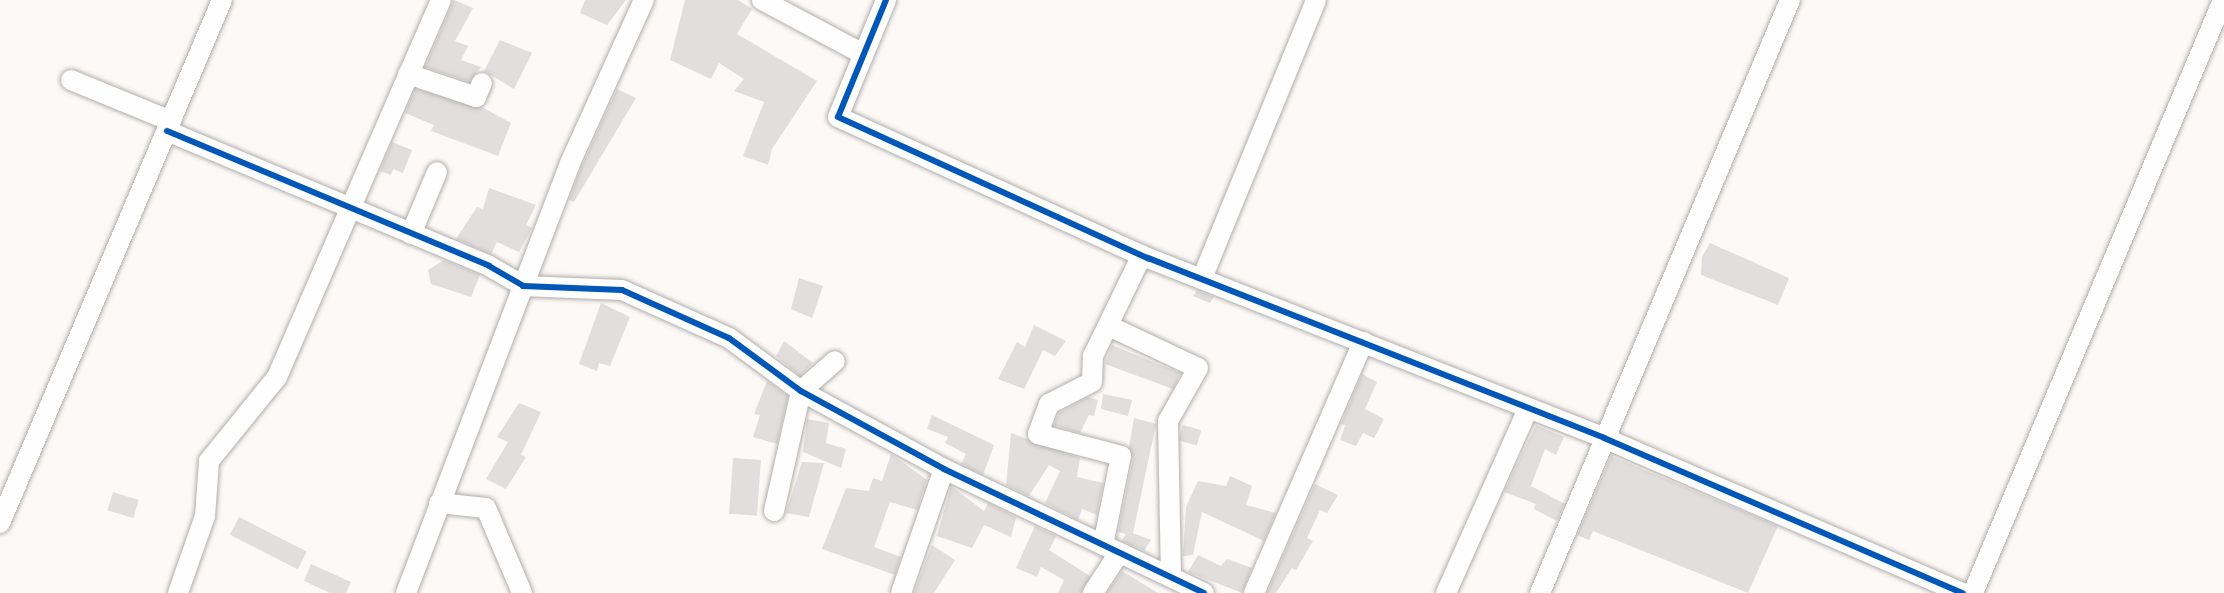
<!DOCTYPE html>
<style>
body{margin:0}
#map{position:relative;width:2224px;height:593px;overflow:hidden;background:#fcf9f6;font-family:Barlow,sans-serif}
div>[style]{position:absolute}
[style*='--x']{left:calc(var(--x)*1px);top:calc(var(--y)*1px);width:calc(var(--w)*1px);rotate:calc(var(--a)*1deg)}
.building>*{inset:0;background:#e1dedd;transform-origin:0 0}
.roads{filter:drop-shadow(0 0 2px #b1aeaa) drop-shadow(0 0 2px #b1aeaa)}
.minor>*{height:20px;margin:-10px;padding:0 10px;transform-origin:10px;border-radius:10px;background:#fffefe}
.cycleway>*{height:6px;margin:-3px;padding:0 3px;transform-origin:3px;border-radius:3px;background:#0057b8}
span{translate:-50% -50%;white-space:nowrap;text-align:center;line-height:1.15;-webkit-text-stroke:6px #fff;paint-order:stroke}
</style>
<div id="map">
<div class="building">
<div style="clip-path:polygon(454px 0,473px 8px,455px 41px,468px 46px,461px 60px,481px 67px,469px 82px,425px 67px)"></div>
<div style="clip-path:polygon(585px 0,626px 0,607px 25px,580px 13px)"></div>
<div style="clip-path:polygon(685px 0,738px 0,752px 9px,737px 34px,817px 81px,772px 149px,768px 165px,743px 156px,764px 102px,734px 91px,744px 79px,719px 63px,711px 79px,670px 60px)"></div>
<div style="clip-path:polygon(500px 40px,532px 53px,514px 89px,484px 71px)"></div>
<div style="clip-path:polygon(415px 89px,482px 107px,511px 123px,498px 156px,431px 131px,434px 125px,405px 113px)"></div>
<div style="clip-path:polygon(617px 89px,636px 98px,574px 202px,569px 200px,581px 168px)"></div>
<div style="clip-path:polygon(392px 142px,412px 150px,403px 173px,393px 169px,391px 175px,380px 171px)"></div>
<div style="clip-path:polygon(489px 188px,536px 205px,526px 225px,532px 228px,519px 252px,497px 242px,491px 254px,456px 239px,477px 207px,483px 209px)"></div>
<div style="clip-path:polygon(1710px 243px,1789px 278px,1778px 305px,1701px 275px,1702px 257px)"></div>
<div style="clip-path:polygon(444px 260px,480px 275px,471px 297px,431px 284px,428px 270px)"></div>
<div style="clip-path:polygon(799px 278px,823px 286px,812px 318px,791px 309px)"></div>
<div style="clip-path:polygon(1197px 290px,1214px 297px,1210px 303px,1193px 296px)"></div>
<div style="clip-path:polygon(601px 303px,630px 317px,610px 366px,599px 363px,597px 371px,579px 364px)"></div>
<div style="clip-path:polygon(1034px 325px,1066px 341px,1055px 356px,1043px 350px,1024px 389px,998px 379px,1017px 342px,1025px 347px)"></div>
<div style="clip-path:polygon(784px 341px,813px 363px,800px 376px,776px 356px)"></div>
<div style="clip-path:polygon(1112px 345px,1180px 373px,1173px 389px,1105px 364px)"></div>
<div style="clip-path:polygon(1362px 374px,1377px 382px,1365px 409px,1384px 419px,1374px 438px,1363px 433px,1356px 446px,1340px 440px,1345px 425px,1341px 424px)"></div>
<div style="clip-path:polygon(767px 381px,788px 396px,777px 444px,753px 437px,760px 415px,754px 414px)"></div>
<div style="clip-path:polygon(1103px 394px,1132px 400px,1128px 416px,1101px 409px)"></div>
<div style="clip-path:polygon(1088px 397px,1098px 400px,1094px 416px,1089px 415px,1080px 433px,1054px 425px,1059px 413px)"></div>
<div style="clip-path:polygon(519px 403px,541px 412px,521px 455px,526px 457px,506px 489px,486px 479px,508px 442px,497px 437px)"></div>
<div style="clip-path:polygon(932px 415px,994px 445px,983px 475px,961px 464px,966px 454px,945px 443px,948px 437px,927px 429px)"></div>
<div style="clip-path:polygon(1134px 418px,1156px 424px,1133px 533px,1151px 540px,1144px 551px,1122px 541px,1126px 534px,1118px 532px,1133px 458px,1129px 447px)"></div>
<div style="clip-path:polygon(807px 419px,829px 423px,826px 443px,846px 449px,841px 468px,803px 452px)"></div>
<div style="left:1183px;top:425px;width:19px;height:16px;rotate:16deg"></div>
<div style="clip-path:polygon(1536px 425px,1564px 437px,1556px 455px,1545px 449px,1531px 486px,1565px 504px,1557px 521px,1534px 509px,1536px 504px,1504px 492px)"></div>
<div style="clip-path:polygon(1011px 433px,1080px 458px,1077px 477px,1103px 483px,1097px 515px,1082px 509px,1078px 520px,1045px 503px,1060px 471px,1049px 465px,1029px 496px,1006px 485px)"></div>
<div style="clip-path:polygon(891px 454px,927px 480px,917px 510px,890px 502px,874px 547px,901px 557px,895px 575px,822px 549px,846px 488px,869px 491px,873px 478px,882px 481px)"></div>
<div style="clip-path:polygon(1611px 456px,1778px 526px,1748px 593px,1593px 531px,1589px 540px,1577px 535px)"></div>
<div style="left:733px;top:458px;width:28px;height:56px;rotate:4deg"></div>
<div style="clip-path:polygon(802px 462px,824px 463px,809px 517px,786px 513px)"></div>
<div style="clip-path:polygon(1230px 476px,1252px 486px,1246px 505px,1276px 513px,1264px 541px,1202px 512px,1193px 555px,1183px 556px,1186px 507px,1198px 481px,1226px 486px)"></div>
<div style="clip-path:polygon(1315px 484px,1338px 495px,1327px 513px,1320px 510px,1307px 538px,1313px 541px,1296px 570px,1292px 568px,1276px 593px,1267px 593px)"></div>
<div style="clip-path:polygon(951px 486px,984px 511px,988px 503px,1016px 517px,1011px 537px,984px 525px,972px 548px,937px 536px)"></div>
<div style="left:113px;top:492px;width:27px;height:19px;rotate:17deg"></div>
<div style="left:239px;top:517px;width:76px;height:20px;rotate:27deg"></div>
<div style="clip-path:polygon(1035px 526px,1056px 536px,1049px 550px,1090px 576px,1081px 593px,1058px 593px,1064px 580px,1041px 567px,1037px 577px,1016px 568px)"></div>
<div style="clip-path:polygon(932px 545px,955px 560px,934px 593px,914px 593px)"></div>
<div style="clip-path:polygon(1198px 555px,1221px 566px,1227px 559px,1252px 568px,1242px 593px,1188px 572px)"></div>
<div style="clip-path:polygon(311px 564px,351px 582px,346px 593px,330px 593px,304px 581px)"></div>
<div style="clip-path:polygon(1122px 571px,1158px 593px,1107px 593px)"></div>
</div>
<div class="roads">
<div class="minor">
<div style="--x:762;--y:0;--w:115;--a:28.1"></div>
<div style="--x:886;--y:0;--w:126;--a:112.3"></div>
<div style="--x:838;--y:117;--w:341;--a:24.5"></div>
<div style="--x:1148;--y:258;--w:490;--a:21.5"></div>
<div style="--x:1604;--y:438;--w:391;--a:23.4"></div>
<div style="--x:408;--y:74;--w:72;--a:18.7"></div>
<div style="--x:476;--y:97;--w:15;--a:-67"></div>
<div style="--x:71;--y:80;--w:108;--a:22.3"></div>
<div style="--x:167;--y:131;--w:349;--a:22.7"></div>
<div style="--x:489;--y:266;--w:39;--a:30"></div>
<div style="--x:523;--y:286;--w:99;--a:2.3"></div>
<div style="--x:622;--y:290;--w:117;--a:24.2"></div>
<div style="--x:729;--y:338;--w:89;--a:36.4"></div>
<div style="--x:801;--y:391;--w:163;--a:28.6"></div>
<div style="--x:944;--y:469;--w:288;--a:25.5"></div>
<div style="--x:411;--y:234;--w:67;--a:-67.2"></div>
<div style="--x:1203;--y:276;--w:298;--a:-67.7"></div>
<div style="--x:1109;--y:326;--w:98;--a:25.3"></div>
<div style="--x:1198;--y:368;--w:61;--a:119.5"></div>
<div style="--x:1168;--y:421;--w:156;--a:88.9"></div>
<div style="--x:439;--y:503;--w:47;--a:6.1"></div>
<div style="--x:486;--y:508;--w:92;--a:67"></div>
<div style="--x:774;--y:511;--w:123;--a:-77.3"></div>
<div style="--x:801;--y:391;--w:45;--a:-41.4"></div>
<div style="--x:0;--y:523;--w:568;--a:-67"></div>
<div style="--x:1103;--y:545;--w:91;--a:-78.6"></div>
<div style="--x:1121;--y:456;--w:86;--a:-165.2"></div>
<div style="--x:1038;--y:434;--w:32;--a:-70"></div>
<div style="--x:1049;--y:404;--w:48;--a:-27.1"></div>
<div style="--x:1092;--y:382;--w:26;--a:-88"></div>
<div style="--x:1093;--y:356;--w:112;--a:-64.1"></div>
<div style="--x:178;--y:593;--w:82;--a:-70.7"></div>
<div style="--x:205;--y:516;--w:55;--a:-85.8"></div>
<div style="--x:209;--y:461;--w:108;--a:-51"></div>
<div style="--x:277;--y:377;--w:411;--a:-66.5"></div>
<div style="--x:406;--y:593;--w:460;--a:-69.1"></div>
<div style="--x:570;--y:163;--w:179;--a:-65.6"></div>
<div style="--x:901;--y:593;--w:131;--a:-70.9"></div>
<div style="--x:1093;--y:593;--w:48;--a:-57"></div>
<div style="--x:1254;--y:593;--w:274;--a:-66.5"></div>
<div style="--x:1446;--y:593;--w:201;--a:-66"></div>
<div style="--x:1540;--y:593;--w:644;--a:-67.14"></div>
<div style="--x:1973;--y:593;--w:644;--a:-67.14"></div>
</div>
</div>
<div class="cycleway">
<div style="--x:886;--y:0;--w:126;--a:112.3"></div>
<div style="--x:838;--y:117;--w:341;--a:24.5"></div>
<div style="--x:1148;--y:258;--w:490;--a:21.5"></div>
<div style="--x:1604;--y:438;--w:391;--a:23.4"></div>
<div style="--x:167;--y:131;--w:349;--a:22.7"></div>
<div style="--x:489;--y:266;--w:39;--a:30"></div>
<div style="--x:523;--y:286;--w:99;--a:2.3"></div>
<div style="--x:622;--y:290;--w:117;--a:24.2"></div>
<div style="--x:729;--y:338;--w:89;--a:36.4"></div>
<div style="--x:801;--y:391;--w:163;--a:28.6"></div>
<div style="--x:944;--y:469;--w:288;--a:25.5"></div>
</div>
</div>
